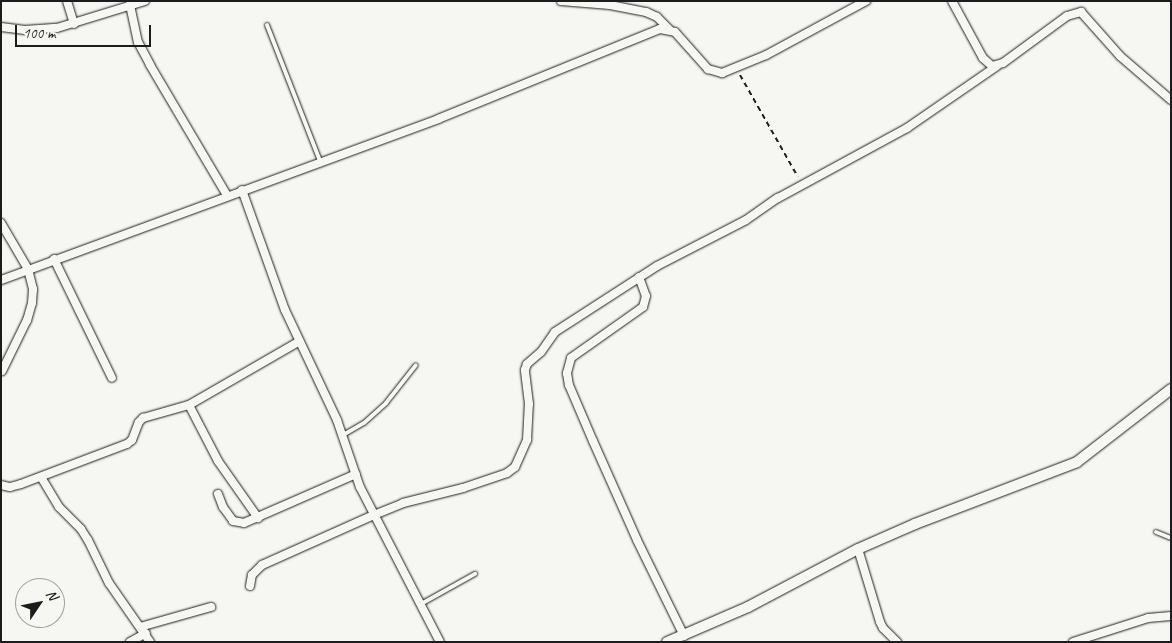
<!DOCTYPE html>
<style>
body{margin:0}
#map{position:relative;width:1172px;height:643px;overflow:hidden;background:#f6f6f2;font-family:Caveat,sans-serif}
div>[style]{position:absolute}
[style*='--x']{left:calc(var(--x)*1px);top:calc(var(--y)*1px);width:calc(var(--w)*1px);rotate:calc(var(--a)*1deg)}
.path>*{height:2px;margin-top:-1px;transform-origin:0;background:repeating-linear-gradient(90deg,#1c1c1c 0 5px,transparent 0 9px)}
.roads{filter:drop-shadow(0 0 1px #1c1c1c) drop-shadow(0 0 1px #1c1c1c)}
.service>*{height:4px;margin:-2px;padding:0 2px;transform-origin:2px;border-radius:2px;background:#f6f6f2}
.minor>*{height:8px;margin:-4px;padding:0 4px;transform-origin:4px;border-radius:4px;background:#f6f6f2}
.tertiary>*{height:10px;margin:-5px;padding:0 5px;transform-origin:5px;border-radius:5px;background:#f6f6f2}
span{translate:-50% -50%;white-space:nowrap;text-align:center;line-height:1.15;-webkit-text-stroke:4px #f6f6f2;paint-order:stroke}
.frame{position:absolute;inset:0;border:2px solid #1c1c1c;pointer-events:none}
.north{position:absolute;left:15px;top:578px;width:50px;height:50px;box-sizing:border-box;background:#f6f6f2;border:1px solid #9f9f9c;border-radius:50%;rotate:56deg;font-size:14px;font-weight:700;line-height:20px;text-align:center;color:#1c1c1c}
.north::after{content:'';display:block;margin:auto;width:18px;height:22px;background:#1c1c1c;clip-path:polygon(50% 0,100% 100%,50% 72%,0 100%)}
.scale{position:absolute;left:15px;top:25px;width:136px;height:22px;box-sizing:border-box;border:2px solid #1c1c1c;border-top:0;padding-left:6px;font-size:15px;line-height:18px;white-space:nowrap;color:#1c1c1c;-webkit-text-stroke:4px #f6f6f2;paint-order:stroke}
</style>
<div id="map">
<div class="path">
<div style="--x:740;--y:75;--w:117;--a:60.4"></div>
</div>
<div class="roads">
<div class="service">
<div style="--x:267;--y:25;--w:146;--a:68.7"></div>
<div style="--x:343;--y:435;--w:24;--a:-30"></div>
<div style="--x:364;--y:423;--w:30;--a:-42"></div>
<div style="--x:386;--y:403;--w:48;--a:-51.7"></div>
<div style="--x:1156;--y:532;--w:16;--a:22"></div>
<div style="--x:421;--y:604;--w:62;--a:-29.1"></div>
</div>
<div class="minor">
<div style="--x:67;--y:1;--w:24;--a:73"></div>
<div style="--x:561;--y:1;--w:49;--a:4.7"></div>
<div style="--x:610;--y:5;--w:37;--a:11"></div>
<div style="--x:646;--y:12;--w:12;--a:24"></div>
<div style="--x:657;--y:17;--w:18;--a:45"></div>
<div style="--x:952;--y:1;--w:65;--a:61.5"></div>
<div style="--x:983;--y:58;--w:12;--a:42"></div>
<div style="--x:992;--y:66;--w:11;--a:-15"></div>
<div style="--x:1003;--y:63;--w:79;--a:-36.3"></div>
<div style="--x:1067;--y:16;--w:15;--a:-16"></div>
<div style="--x:1081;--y:12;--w:59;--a:48.4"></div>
<div style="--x:1120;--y:56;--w:67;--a:40.8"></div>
<div style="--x:130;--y:5;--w:38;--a:78"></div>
<div style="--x:138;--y:42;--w:26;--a:62"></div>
<div style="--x:150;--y:65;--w:151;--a:59.4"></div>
<div style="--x:1;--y:27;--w:24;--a:7"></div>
<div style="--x:25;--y:30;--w:32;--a:-4"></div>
<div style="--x:57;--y:28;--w:92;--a:-17.1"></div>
<div style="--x:242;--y:190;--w:127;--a:70.3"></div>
<div style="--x:285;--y:310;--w:122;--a:64.7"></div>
<div style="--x:337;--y:420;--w:71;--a:71.1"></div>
<div style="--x:360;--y:487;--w:174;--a:62.7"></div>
<div style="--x:1;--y:223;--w:53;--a:59.6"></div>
<div style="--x:28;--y:269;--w:21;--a:76"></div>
<div style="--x:33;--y:289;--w:14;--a:94"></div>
<div style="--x:32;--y:303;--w:18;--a:106"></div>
<div style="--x:27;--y:320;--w:57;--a:116.1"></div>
<div style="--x:54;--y:259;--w:132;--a:64"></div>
<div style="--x:639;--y:277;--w:20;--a:70"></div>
<div style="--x:646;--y:296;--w:11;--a:105"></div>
<div style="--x:643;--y:307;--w:88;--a:144.7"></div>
<div style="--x:571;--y:358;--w:16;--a:105"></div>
<div style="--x:567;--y:373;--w:12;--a:81"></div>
<div style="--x:569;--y:385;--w:61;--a:66.8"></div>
<div style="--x:593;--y:441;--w:108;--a:66"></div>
<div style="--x:637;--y:540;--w:107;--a:63.9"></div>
<div style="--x:1;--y:280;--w:466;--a:-20.2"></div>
<div style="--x:438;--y:119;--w:240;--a:-22.1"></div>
<div style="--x:660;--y:29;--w:15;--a:11"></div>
<div style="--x:675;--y:32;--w:50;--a:48.3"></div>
<div style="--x:708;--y:69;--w:15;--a:16"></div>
<div style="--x:722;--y:73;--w:48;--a:-22.2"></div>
<div style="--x:766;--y:55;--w:114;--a:-28.4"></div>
<div style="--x:189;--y:405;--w:63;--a:62.6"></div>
<div style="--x:218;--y:461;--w:70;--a:54.9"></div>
<div style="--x:41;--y:477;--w:35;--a:59"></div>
<div style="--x:59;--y:507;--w:31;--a:45"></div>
<div style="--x:81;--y:529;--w:13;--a:58"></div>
<div style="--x:88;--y:540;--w:48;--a:64"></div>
<div style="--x:109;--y:583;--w:72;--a:55.2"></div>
<div style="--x:1;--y:485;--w:9;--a:13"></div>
<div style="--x:10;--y:487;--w:11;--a:-15"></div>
<div style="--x:21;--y:484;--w:113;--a:-20.7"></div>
<div style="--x:127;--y:444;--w:6;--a:-39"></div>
<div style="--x:132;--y:440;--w:19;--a:-69"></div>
<div style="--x:139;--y:422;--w:6;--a:-45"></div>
<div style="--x:143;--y:418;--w:48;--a:-15.8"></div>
<div style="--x:189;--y:405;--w:126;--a:-30"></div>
<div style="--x:218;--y:494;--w:14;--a:69"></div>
<div style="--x:223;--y:507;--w:17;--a:54"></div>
<div style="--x:233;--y:521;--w:11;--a:10"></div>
<div style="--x:244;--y:523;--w:122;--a:-23.6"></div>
<div style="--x:858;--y:549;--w:76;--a:73.2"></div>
<div style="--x:880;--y:622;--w:7;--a:63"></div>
<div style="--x:883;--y:628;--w:20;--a:45"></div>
<div style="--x:250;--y:586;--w:11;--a:-80"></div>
<div style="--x:252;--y:575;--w:14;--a:-45"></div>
<div style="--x:262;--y:565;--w:123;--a:-24.1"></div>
<div style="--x:374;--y:515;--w:31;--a:-22"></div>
<div style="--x:403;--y:503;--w:62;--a:-14"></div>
<div style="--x:463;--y:488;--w:46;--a:-18.8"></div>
<div style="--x:507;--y:473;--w:10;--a:-37"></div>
<div style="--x:515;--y:467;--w:30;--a:-66"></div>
<div style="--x:527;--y:440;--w:36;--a:-87"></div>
<div style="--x:529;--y:404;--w:34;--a:-97"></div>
<div style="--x:525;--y:370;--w:6;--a:-72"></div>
<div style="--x:527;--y:364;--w:18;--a:-41"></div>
<div style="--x:541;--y:352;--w:24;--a:-55"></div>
<div style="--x:555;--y:332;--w:121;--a:-32.9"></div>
<div style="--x:657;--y:266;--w:100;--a:-27.3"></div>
<div style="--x:746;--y:220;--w:39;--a:-35"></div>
<div style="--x:778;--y:198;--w:147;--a:-28.5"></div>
<div style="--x:907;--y:128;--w:109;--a:-34.6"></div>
<div style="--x:140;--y:627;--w:74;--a:-15.7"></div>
<div style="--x:130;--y:642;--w:18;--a:-29"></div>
<div style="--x:1073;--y:642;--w:79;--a:-17.7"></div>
<div style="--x:1148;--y:618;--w:23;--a:-5"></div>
</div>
<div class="tertiary">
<div style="--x:667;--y:642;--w:88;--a:-23.4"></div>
<div style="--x:748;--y:607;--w:124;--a:-27.8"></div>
<div style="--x:858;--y:549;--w:62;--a:-23.7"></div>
<div style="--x:915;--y:524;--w:173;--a:-20.9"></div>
<div style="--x:1077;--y:462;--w:119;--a:-37.8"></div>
</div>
</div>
<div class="frame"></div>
<div class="north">N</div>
<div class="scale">100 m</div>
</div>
